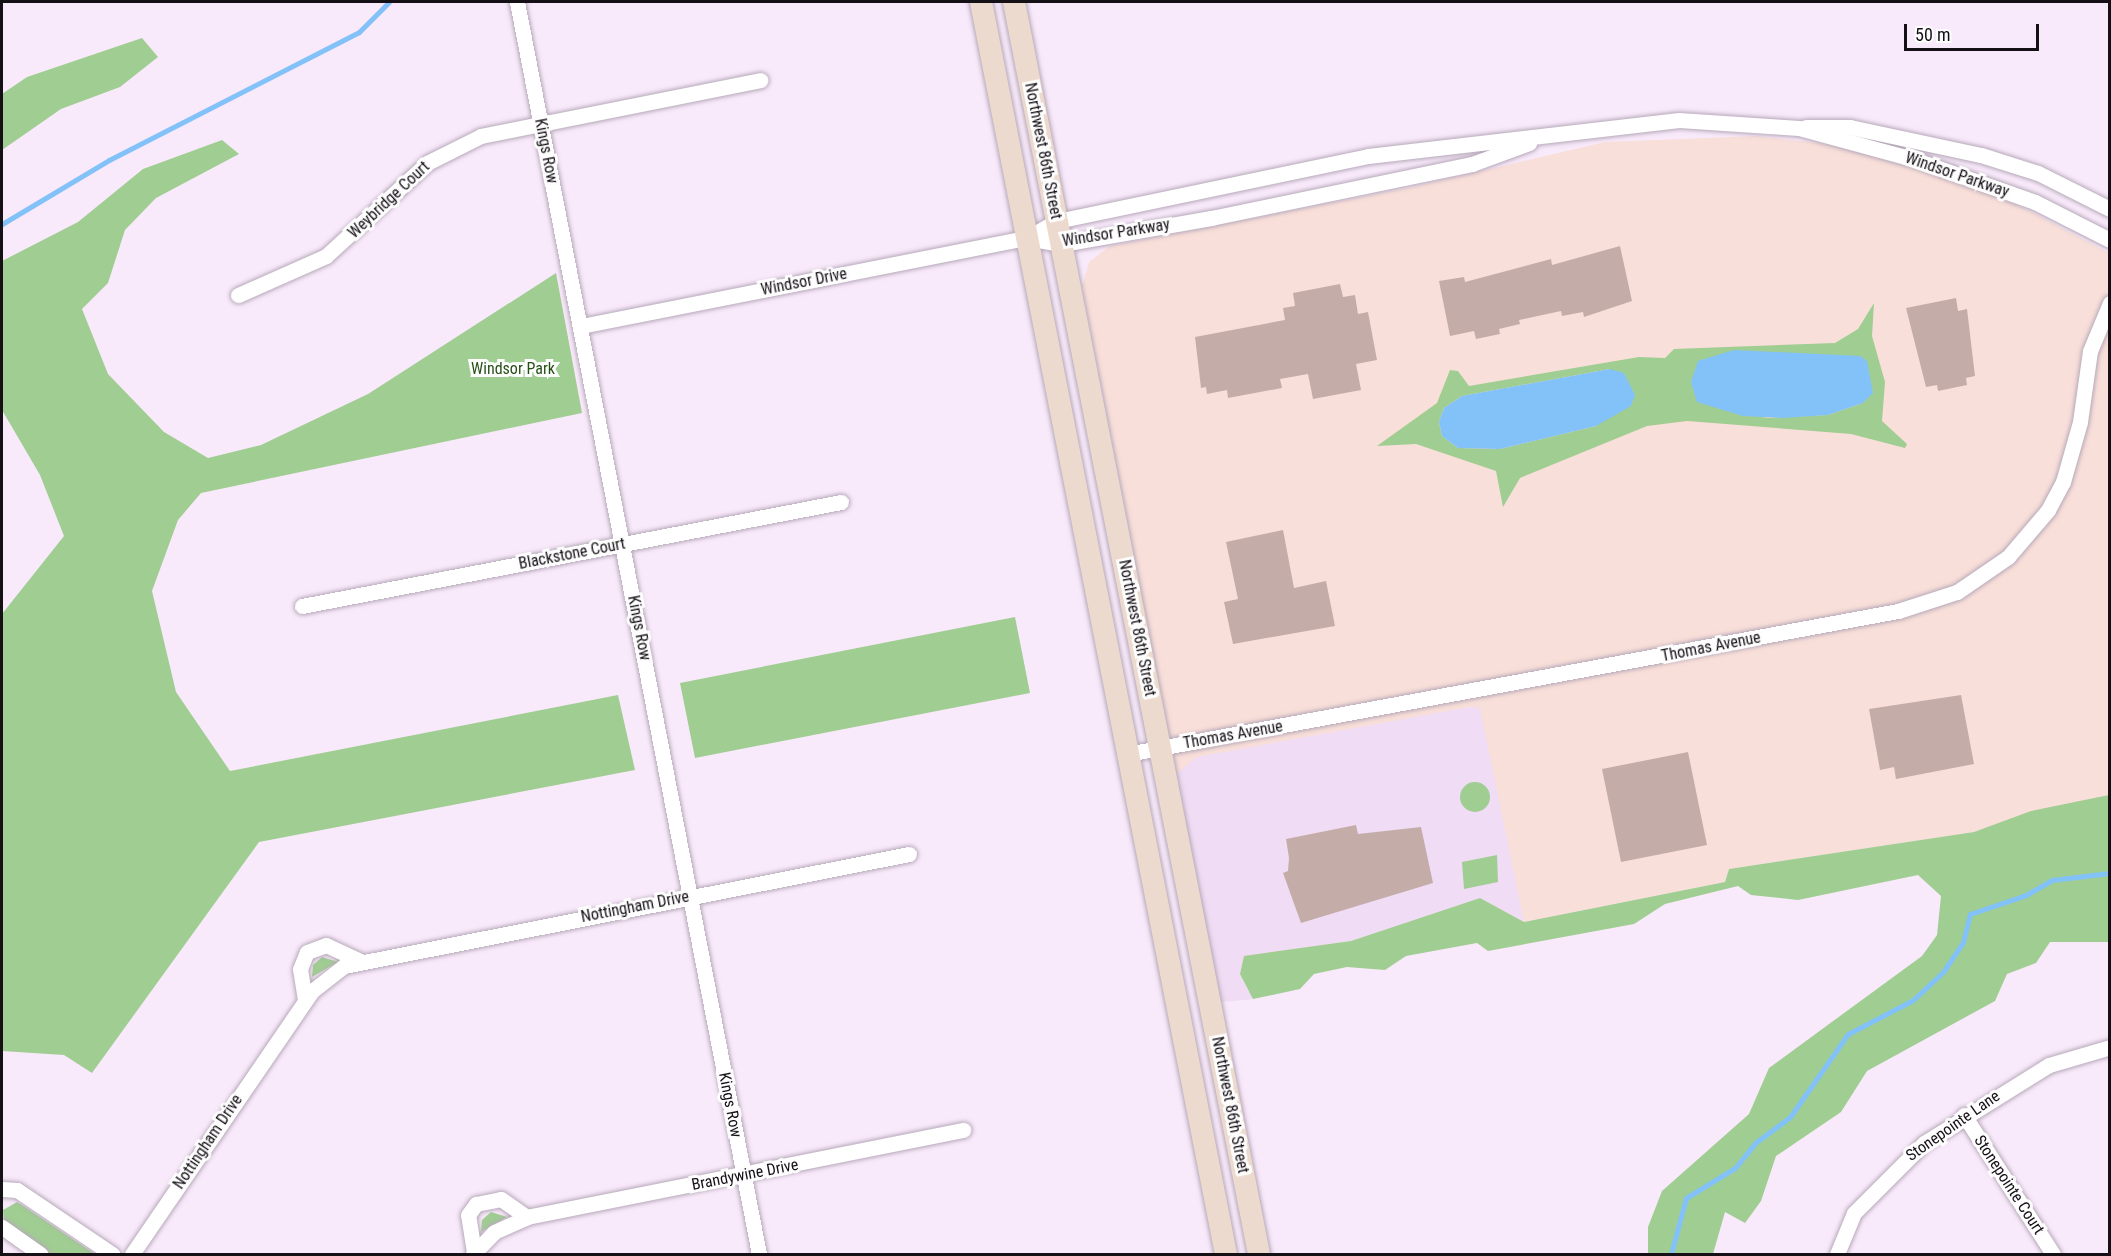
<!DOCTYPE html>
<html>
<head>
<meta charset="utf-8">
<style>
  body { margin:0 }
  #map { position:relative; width:2111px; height:1256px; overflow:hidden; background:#f9eafb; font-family:"Roboto Condensed",sans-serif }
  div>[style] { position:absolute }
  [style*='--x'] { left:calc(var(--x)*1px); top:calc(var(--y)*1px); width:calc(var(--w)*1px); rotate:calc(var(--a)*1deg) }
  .commercial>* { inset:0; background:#f9dfd9 }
  .built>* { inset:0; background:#f0dcf4 }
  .green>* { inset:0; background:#a0cd92 }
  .round { border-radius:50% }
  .water>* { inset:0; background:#83c1f9 }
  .stream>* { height:5px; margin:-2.5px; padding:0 2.5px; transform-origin:2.5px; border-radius:2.5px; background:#83c1f9 }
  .building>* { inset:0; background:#c4ada9 }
  .roads { filter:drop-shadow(0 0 2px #b6a9b9) drop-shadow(0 0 2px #b6a9b9) }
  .street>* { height:15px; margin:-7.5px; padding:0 7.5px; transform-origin:7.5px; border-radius:7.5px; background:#fff }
  .secondary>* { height:22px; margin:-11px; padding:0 11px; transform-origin:11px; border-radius:11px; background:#eddace }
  span { translate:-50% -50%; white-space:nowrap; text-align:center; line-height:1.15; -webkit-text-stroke:6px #fdfdfd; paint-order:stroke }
  .street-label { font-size:16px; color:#151016 }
  .park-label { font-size:16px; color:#274f18 }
  .frame { position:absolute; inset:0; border:3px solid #151016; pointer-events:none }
  .scale { position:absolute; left:1904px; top:24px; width:135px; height:27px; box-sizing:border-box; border:3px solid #151016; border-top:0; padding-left:8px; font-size:18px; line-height:21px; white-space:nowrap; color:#151016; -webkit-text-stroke:4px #fdfdfd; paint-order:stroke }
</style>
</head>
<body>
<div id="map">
  <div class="commercial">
    <i style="clip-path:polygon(1756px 136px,1826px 144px,1926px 167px,2001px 196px,2109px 253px,2109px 795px,1974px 832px,1729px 869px,1725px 882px,1524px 922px,1480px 898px,1240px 974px,1253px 999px,1221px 1002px,1082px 287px,1089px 262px,1110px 246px,1413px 187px,1605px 142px)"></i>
  </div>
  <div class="built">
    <i style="clip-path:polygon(1469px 707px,1480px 708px,1524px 922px,1480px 898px,1351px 941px,1244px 956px,1240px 974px,1253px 999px,1221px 1002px,1177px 776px,1180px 771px,1197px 757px)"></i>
  </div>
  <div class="green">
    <i style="clip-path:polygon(142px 38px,158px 57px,120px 87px,61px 109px,2px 150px,2px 94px,27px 77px)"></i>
    <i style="clip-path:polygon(222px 140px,239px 154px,156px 198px,125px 230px,108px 283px,82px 309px,108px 374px,164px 432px,208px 458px,261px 445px,368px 394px,556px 273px,582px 413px,201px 493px,178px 520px,152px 591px,176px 692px,230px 771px,618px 695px,635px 770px,259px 842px,92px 1073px,64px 1055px,2px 1051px,2px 614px,64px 536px,40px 475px,2px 410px,2px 261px,78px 222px,143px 169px)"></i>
    <i style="clip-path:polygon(evenodd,1874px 303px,1872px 336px,1885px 382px,1882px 421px,1907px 444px,1905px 448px,1851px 434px,1687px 421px,1647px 426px,1520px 478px,1503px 507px,1496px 471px,1416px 444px,1377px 446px,1437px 403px,1450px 370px,1458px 371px,1469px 386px,1639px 357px,1665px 358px,1674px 349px,1835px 343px,1858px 329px,1874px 303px,1610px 369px,1596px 426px,1500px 449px,1458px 448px,1442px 436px,1439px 422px,1444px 408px,1462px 396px,1610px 369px,1874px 303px,1863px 403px,1828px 415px,1761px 418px,1863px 403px)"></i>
    <i style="clip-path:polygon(1015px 617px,1030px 693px,695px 758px,680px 683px)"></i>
    <i class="round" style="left:1460px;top:782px;width:30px;height:30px"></i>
    <i style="clip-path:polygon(2109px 795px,2109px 942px,2050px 942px,2036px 963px,2007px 974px,1995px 1001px,1867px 1071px,1841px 1112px,1776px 1156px,1761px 1201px,1745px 1223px,1725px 1212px,1713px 1254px,1648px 1254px,1648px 1227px,1662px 1191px,1749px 1114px,1769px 1068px,1922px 956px,1937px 935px,1941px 896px,1918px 875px,1798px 900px,1751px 895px,1738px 886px,1665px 904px,1634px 924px,1488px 951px,1477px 943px,1406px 956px,1385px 970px,1347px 967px,1314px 974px,1300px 989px,1253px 999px,1240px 974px,1244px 956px,1351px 941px,1480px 898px,1524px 922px,1725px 882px,1729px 869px,1974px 832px,2031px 811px)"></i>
    <i style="clip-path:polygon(1497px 855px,1498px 882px,1464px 889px,1462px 862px)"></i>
    <i style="clip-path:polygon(322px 957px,338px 962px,312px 977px,313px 965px)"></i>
    <i style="clip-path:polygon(17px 1202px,22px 1205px,95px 1254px,51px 1254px,4px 1222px,3px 1210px)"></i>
    <i style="clip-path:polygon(491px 1212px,507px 1217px,481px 1232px,482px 1220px)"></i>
  </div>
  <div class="water">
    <i style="clip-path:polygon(1734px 350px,1860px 356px,1867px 361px,1873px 393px,1863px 403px,1828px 415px,1783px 418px,1743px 416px,1697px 402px,1691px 382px,1698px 361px)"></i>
    <i style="clip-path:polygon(1610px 369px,1624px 373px,1635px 395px,1631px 406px,1596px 426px,1500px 449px,1458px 448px,1442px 436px,1439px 422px,1444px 408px,1462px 396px)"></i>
  </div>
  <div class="stream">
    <i style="--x:2;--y:224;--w:125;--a:-30.9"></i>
    <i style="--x:109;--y:160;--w:281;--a:-27.1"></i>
    <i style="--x:359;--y:32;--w:42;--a:-45"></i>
    <i style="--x:1671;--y:1254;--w:58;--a:-75"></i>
    <i style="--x:1686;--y:1198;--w:57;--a:-31.5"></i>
    <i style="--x:1735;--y:1168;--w:32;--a:-51"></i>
    <i style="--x:1755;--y:1143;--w:44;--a:-36.6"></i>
    <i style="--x:1790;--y:1117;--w:101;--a:-55.1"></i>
    <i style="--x:1848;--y:1034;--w:73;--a:-27.6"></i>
    <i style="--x:1913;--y:1000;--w:41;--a:-43"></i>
    <i style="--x:1943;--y:972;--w:36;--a:-56"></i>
    <i style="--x:1963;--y:942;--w:29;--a:-76"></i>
    <i style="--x:1970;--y:914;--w:59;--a:-18.7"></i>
    <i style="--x:2026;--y:895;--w:30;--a:-30"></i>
    <i style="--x:2052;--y:880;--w:58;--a:-6.9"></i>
  </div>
  <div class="building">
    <i style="clip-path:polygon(1620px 246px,1632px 301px,1584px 317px,1583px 312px,1562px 316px,1561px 311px,1519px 320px,1520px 324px,1499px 329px,1500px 334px,1476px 339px,1474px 331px,1450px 336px,1439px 281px,1464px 277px,1465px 282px,1551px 259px,1552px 265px)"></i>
    <i style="clip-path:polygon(1340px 284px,1343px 297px,1355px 295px,1358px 314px,1368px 312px,1377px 360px,1356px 364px,1361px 390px,1313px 399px,1308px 374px,1280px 379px,1282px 388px,1228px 398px,1227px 390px,1207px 394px,1206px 387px,1201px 388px,1195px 337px,1285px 320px,1283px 308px,1295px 306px,1293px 293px)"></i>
    <i style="clip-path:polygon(1956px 298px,1958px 311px,1967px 309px,1975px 376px,1966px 378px,1967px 385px,1938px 391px,1937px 385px,1926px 387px,1906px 308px)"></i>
    <i style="clip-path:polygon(1283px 530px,1294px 588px,1326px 581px,1335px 626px,1233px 644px,1224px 602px,1238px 599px,1226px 542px)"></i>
    <i style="clip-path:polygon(1961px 695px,1974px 764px,1896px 779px,1894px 767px,1880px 770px,1869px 709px)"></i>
    <i style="clip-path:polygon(1688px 752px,1707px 845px,1621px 862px,1602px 769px)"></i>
    <i style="clip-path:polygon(1356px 825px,1358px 834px,1421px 827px,1433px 883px,1301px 923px,1283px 873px,1288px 871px,1289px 858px,1286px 839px)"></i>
  </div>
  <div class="roads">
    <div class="street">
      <i style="--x:517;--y:2;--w:1275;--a:79.06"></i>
      <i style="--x:1806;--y:127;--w:44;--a:0"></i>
      <i style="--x:1850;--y:127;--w:134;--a:12.1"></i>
      <i style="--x:1981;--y:155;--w:60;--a:17.5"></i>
      <i style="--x:2038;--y:173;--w:80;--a:26.6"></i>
      <i style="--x:1027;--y:238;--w:34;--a:-30"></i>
      <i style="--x:1057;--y:221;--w:318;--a:-11.8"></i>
      <i style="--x:1368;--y:156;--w:313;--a:-6.6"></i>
      <i style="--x:1679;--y:120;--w:120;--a:3.8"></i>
      <i style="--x:1799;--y:128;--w:118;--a:15.2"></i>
      <i style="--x:1913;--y:159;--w:129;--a:19.4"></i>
      <i style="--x:2035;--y:202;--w:84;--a:26.9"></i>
      <i style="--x:238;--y:295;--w:96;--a:-23.9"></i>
      <i style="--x:326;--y:256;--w:137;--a:-42.6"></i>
      <i style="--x:427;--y:163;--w:60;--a:-26.6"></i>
      <i style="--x:481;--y:136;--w:285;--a:-11.3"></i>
      <i style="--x:581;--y:326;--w:455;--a:-11.2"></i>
      <i style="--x:1027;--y:238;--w:36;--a:10"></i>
      <i style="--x:1062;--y:244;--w:151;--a:-9.9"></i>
      <i style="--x:1211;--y:218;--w:267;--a:-11.7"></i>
      <i style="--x:1472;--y:164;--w:61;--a:-20.2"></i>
      <i style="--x:302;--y:606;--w:549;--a:-10.92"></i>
      <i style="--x:1127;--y:754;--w:784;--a:-10.51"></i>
      <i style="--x:1898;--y:611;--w:62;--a:-17.9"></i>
      <i style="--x:1957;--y:592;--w:62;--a:-34.5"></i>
      <i style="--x:2008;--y:557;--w:62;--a:-49.6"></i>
      <i style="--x:2048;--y:510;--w:32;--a:-62"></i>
      <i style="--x:2063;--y:482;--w:62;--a:-74.2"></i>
      <i style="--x:2080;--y:422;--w:72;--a:-82"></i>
      <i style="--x:2090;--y:351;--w:52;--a:-67.4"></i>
      <i style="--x:305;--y:1000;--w:31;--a:-99"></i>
      <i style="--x:300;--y:969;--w:18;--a:-68"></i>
      <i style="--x:307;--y:952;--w:20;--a:-20"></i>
      <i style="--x:326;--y:945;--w:38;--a:25"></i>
      <i style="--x:1964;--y:1115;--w:165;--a:57.4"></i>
      <i style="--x:2;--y:1189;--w:15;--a:4"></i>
      <i style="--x:17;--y:1190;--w:115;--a:34"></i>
      <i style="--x:2;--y:1227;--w:47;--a:35.4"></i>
      <i style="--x:474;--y:1252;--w:37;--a:-99"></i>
      <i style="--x:468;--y:1215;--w:14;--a:-54"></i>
      <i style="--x:476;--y:1204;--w:25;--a:-11"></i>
      <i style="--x:501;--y:1199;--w:32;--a:35"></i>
      <i style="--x:132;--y:1254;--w:319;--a:-55.6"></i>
      <i style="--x:312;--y:991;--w:41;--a:-38"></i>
      <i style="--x:344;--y:966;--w:576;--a:-11.21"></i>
      <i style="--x:473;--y:1254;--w:30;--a:-46"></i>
      <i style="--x:494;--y:1232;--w:36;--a:-24"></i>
      <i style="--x:527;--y:1217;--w:445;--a:-11.3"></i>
      <i style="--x:1837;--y:1254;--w:44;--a:-67.5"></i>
      <i style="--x:1854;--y:1213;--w:99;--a:-45"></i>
      <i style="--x:1924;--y:1143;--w:147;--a:-32"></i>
      <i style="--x:2049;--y:1065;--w:64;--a:-16.4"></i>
    </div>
    <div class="secondary">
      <i style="--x:981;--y:2;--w:1276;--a:78.93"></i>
      <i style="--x:1014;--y:2;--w:1276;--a:78.93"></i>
    </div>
  </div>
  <div class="street-label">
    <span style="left:546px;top:151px;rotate:79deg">Kings Row</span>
    <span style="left:1043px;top:151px;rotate:79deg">Northwest 86th Street</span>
    <span style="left:1957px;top:175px;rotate:19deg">Windsor Parkway</span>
    <span style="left:389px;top:200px;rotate:-43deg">Weybridge Court</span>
    <span style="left:1116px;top:233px;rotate:-9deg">Windsor Parkway</span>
    <span style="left:804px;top:282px;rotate:-11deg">Windsor Drive</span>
    <span style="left:572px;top:554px;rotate:-11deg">Blackstone Court</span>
    <span style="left:639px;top:628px;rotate:79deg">Kings Row</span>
    <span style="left:1137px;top:628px;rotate:79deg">Northwest 86th Street</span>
    <span style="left:1711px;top:647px;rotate:-11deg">Thomas Avenue</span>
    <span style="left:1233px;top:735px;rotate:-10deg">Thomas Avenue</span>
    <span style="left:635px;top:907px;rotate:-11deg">Nottingham Drive</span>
    <span style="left:730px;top:1105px;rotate:79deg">Kings Row</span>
    <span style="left:1230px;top:1105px;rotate:79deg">Northwest 86th Street</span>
    <span style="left:1953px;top:1126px;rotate:-35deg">Stonepointe Lane</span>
    <span style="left:208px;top:1142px;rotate:-56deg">Nottingham Drive</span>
    <span style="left:745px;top:1175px;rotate:-11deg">Brandywine Drive</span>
    <span style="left:2009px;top:1185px;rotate:57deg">Stonepointe Court</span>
  </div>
  <div class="park-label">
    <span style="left:513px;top:369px">Windsor Park</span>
  </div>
  <div class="frame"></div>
  <div class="scale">50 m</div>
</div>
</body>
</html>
